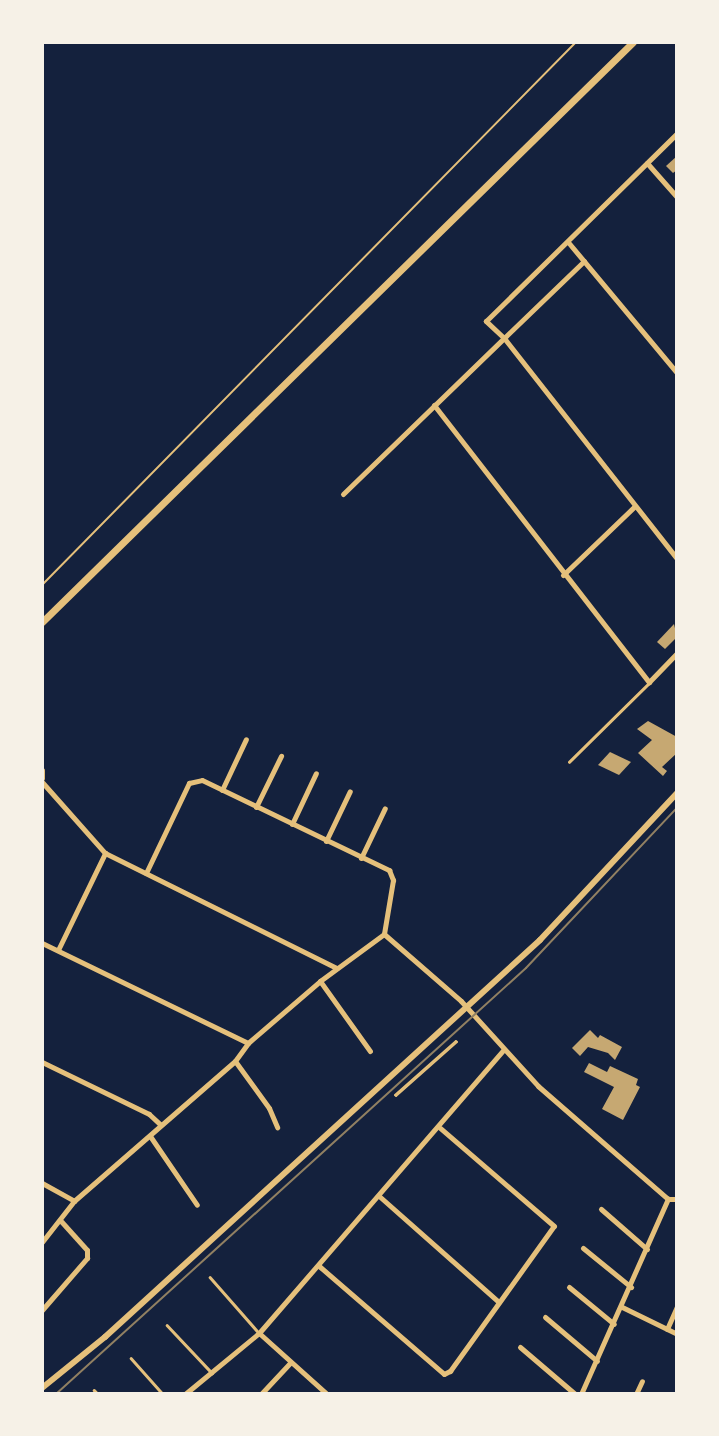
<!DOCTYPE html>
<html>
<head>
<meta charset="utf-8">
<style>
  body { margin:0 }
  #map { position:relative; width:719px; height:1436px; overflow:hidden; background:#14213d; font-family:"PT Sans Narrow",sans-serif }
  div>[style] { position:absolute }
  [style*='--x'] { left:calc(var(--x)*1px); top:calc(var(--y)*1px); width:calc(var(--w)*1px); rotate:calc(var(--a)*1deg) }
  .building>* { inset:0; background:#c6a872 }
  .path>* { height:2px; margin:-1px; padding:0 1px; transform-origin:1px; border-radius:1px; background:#e5c07b }
  .service>* { height:2.5px; margin:-1.25px; padding:0 1.25px; transform-origin:1.25px; border-radius:1.25px; background:#e5c07b }
  .minor>* { height:5px; margin:-2.5px; padding:0 2.5px; transform-origin:2.5px; border-radius:2.5px; background:#e5c07b }
  .tertiary>* { height:6px; margin:-3px; padding:0 3px; transform-origin:3px; border-radius:3px; background:#e5c07b }
  .secondary>* { height:7px; margin:-3.5px; padding:0 3.5px; transform-origin:3.5px; border-radius:3.5px; background:#e5c07b }
  .tram>* { height:2px; margin:-1px; padding:0 1px; transform-origin:1px; border-radius:1px; background:#918062 }
  span { translate:-50% -50%; white-space:nowrap; text-align:center; line-height:1.15; -webkit-text-stroke:7px #f6f1e7; paint-order:stroke }
  .frame { position:absolute; inset:0; border:44px solid #f6f1e7; pointer-events:none }
</style>
</head>
<body>
<div id="map">
  <div class="building">
    <i style="clip-path:polygon(677px 156px,677px 170px,673px 173px,666px 166px)"></i>
    <i style="clip-path:polygon(674px 624px,677px 637px,665px 649px,657px 642px)"></i>
    <i style="clip-path:polygon(648px 721px,677px 737px,677px 753px,662px 767px,667px 771px,663px 776px,638px 753px,652px 740px,637px 729px)"></i>
    <i style="clip-path:polygon(610px 752px,631px 762px,619px 775px,598px 765px)"></i>
    <i style="clip-path:polygon(590px 1030px,598px 1038px,600px 1035px,622px 1047px,615px 1060px,608px 1053px,588px 1047px,580px 1056px,572px 1048px)"></i>
    <i style="clip-path:polygon(589px 1063px,607px 1072px,610px 1066px,638px 1079px,636px 1085px,640px 1087px,623px 1120px,602px 1109px,614px 1087px,584px 1072px)"></i>
  </div>
  <div class="path">
    <i style="--x:42;--y:585;--w:762;--a:-45.48"></i>
    <i style="--x:456;--y:1041;--w:1;--a:45"></i>
    <i style="--x:457;--y:1042;--w:81;--a:138.5"></i>
    <i style="--x:396;--y:1096;--w:1;--a:-135"></i>
    <i style="--x:395;--y:1095;--w:81;--a:-41.5"></i>
  </div>
  <div class="service">
    <i style="--x:569;--y:762;--w:112;--a:-44.6"></i>
    <i style="--x:210;--y:1277;--w:74;--a:48.8"></i>
    <i style="--x:167;--y:1325;--w:66;--a:46.8"></i>
    <i style="--x:131;--y:1358;--w:48;--a:48.4"></i>
    <i style="--x:94;--y:1390;--w:6;--a:45"></i>
  </div>
  <div class="minor">
    <i style="--x:647;--y:163;--w:45;--a:48.6"></i>
    <i style="--x:568;--y:242;--w:170;--a:50.2"></i>
    <i style="--x:584;--y:261;--w:111;--a:136.1"></i>
    <i style="--x:504;--y:338;--w:281;--a:51.9"></i>
    <i style="--x:434;--y:405;--w:351;--a:52.2"></i>
    <i style="--x:649;--y:682;--w:40;--a:-46"></i>
    <i style="--x:343;--y:494;--w:224;--a:-44.1"></i>
    <i style="--x:504;--y:338;--w:25;--a:-137"></i>
    <i style="--x:486;--y:321;--w:268;--a:-44.5"></i>
    <i style="--x:563;--y:575;--w:98;--a:-43.8"></i>
    <i style="--x:42;--y:770;--w:8;--a:90"></i>
    <i style="--x:42;--y:782;--w:95;--a:48.4"></i>
    <i style="--x:222;--y:790;--w:56;--a:-64.8"></i>
    <i style="--x:256;--y:807;--w:57;--a:-63.9"></i>
    <i style="--x:292;--y:824;--w:56;--a:-64.8"></i>
    <i style="--x:326;--y:841;--w:55;--a:-64.4"></i>
    <i style="--x:361;--y:858;--w:55;--a:-64.4"></i>
    <i style="--x:146;--y:873;--w:100;--a:-64.5"></i>
    <i style="--x:189;--y:783;--w:13;--a:-13"></i>
    <i style="--x:202;--y:780;--w:208;--a:25.7"></i>
    <i style="--x:389;--y:870;--w:11;--a:68"></i>
    <i style="--x:393;--y:880;--w:55;--a:99.5"></i>
    <i style="--x:384;--y:934;--w:102;--a:41"></i>
    <i style="--x:461;--y:1001;--w:115;--a:47.8"></i>
    <i style="--x:538;--y:1086;--w:172;--a:41"></i>
    <i style="--x:668;--y:1199;--w:9;--a:0"></i>
    <i style="--x:42;--y:943;--w:229;--a:25.9"></i>
    <i style="--x:58;--y:950;--w:108;--a:-64.1"></i>
    <i style="--x:105;--y:853;--w:259;--a:26.4"></i>
    <i style="--x:320;--y:981;--w:86;--a:54.5"></i>
    <i style="--x:235;--y:1061;--w:58;--a:54.1"></i>
    <i style="--x:269;--y:1108;--w:21;--a:67"></i>
    <i style="--x:42;--y:1062;--w:119;--a:25.9"></i>
    <i style="--x:149;--y:1114;--w:16;--a:43"></i>
    <i style="--x:150;--y:1136;--w:83;--a:55.7"></i>
    <i style="--x:42;--y:1183;--w:37;--a:29"></i>
    <i style="--x:379;--y:1196;--w:160;--a:41.5"></i>
    <i style="--x:601;--y:1209;--w:61;--a:41"></i>
    <i style="--x:42;--y:1242;--w:52;--a:-52"></i>
    <i style="--x:74;--y:1201;--w:213;--a:-41"></i>
    <i style="--x:235;--y:1061;--w:22;--a:-54"></i>
    <i style="--x:248;--y:1043;--w:95;--a:-40.7"></i>
    <i style="--x:320;--y:981;--w:79;--a:-36.3"></i>
    <i style="--x:583;--y:1248;--w:62;--a:39.1"></i>
    <i style="--x:319;--y:1266;--w:165;--a:40.8"></i>
    <i style="--x:444;--y:1374;--w:7;--a:-27"></i>
    <i style="--x:450;--y:1371;--w:178;--a:-54.4"></i>
    <i style="--x:554;--y:1226;--w:150;--a:-139.3"></i>
    <i style="--x:569;--y:1287;--w:58;--a:39.4"></i>
    <i style="--x:622;--y:1307;--w:61;--a:26.1"></i>
    <i style="--x:42;--y:1310;--w:69;--a:-49.1"></i>
    <i style="--x:87;--y:1258;--w:8;--a:-90"></i>
    <i style="--x:87;--y:1250;--w:38;--a:-132"></i>
    <i style="--x:545;--y:1317;--w:68;--a:40.2"></i>
    <i style="--x:667;--y:1329;--w:24;--a:-66"></i>
    <i style="--x:259;--y:1333;--w:91;--a:41.9"></i>
    <i style="--x:520;--y:1347;--w:72;--a:40.5"></i>
    <i style="--x:185;--y:1394;--w:96;--a:-39.5"></i>
    <i style="--x:259;--y:1333;--w:374;--a:-49.2"></i>
    <i style="--x:261;--y:1394;--w:42;--a:-46.9"></i>
    <i style="--x:581;--y:1394;--w:214;--a:-66"></i>
    <i style="--x:636;--y:1394;--w:14;--a:-65"></i>
  </div>
  <div class="tertiary">
    <i style="--x:42;--y:1388;--w:81;--a:-39"></i>
    <i style="--x:105;--y:1337;--w:589;--a:-42.38"></i>
    <i style="--x:540;--y:940;--w:201;--a:-47"></i>
  </div>
  <div class="secondary">
    <i style="--x:42;--y:622;--w:828;--a:-44.46"></i>
  </div>
  <div class="tram">
    <i style="--x:56;--y:1394;--w:634;--a:-42.19"></i>
    <i style="--x:526;--y:968;--w:220;--a:-46.7"></i>
  </div>
  <div class="frame"></div>
</div>
</body>
</html>
